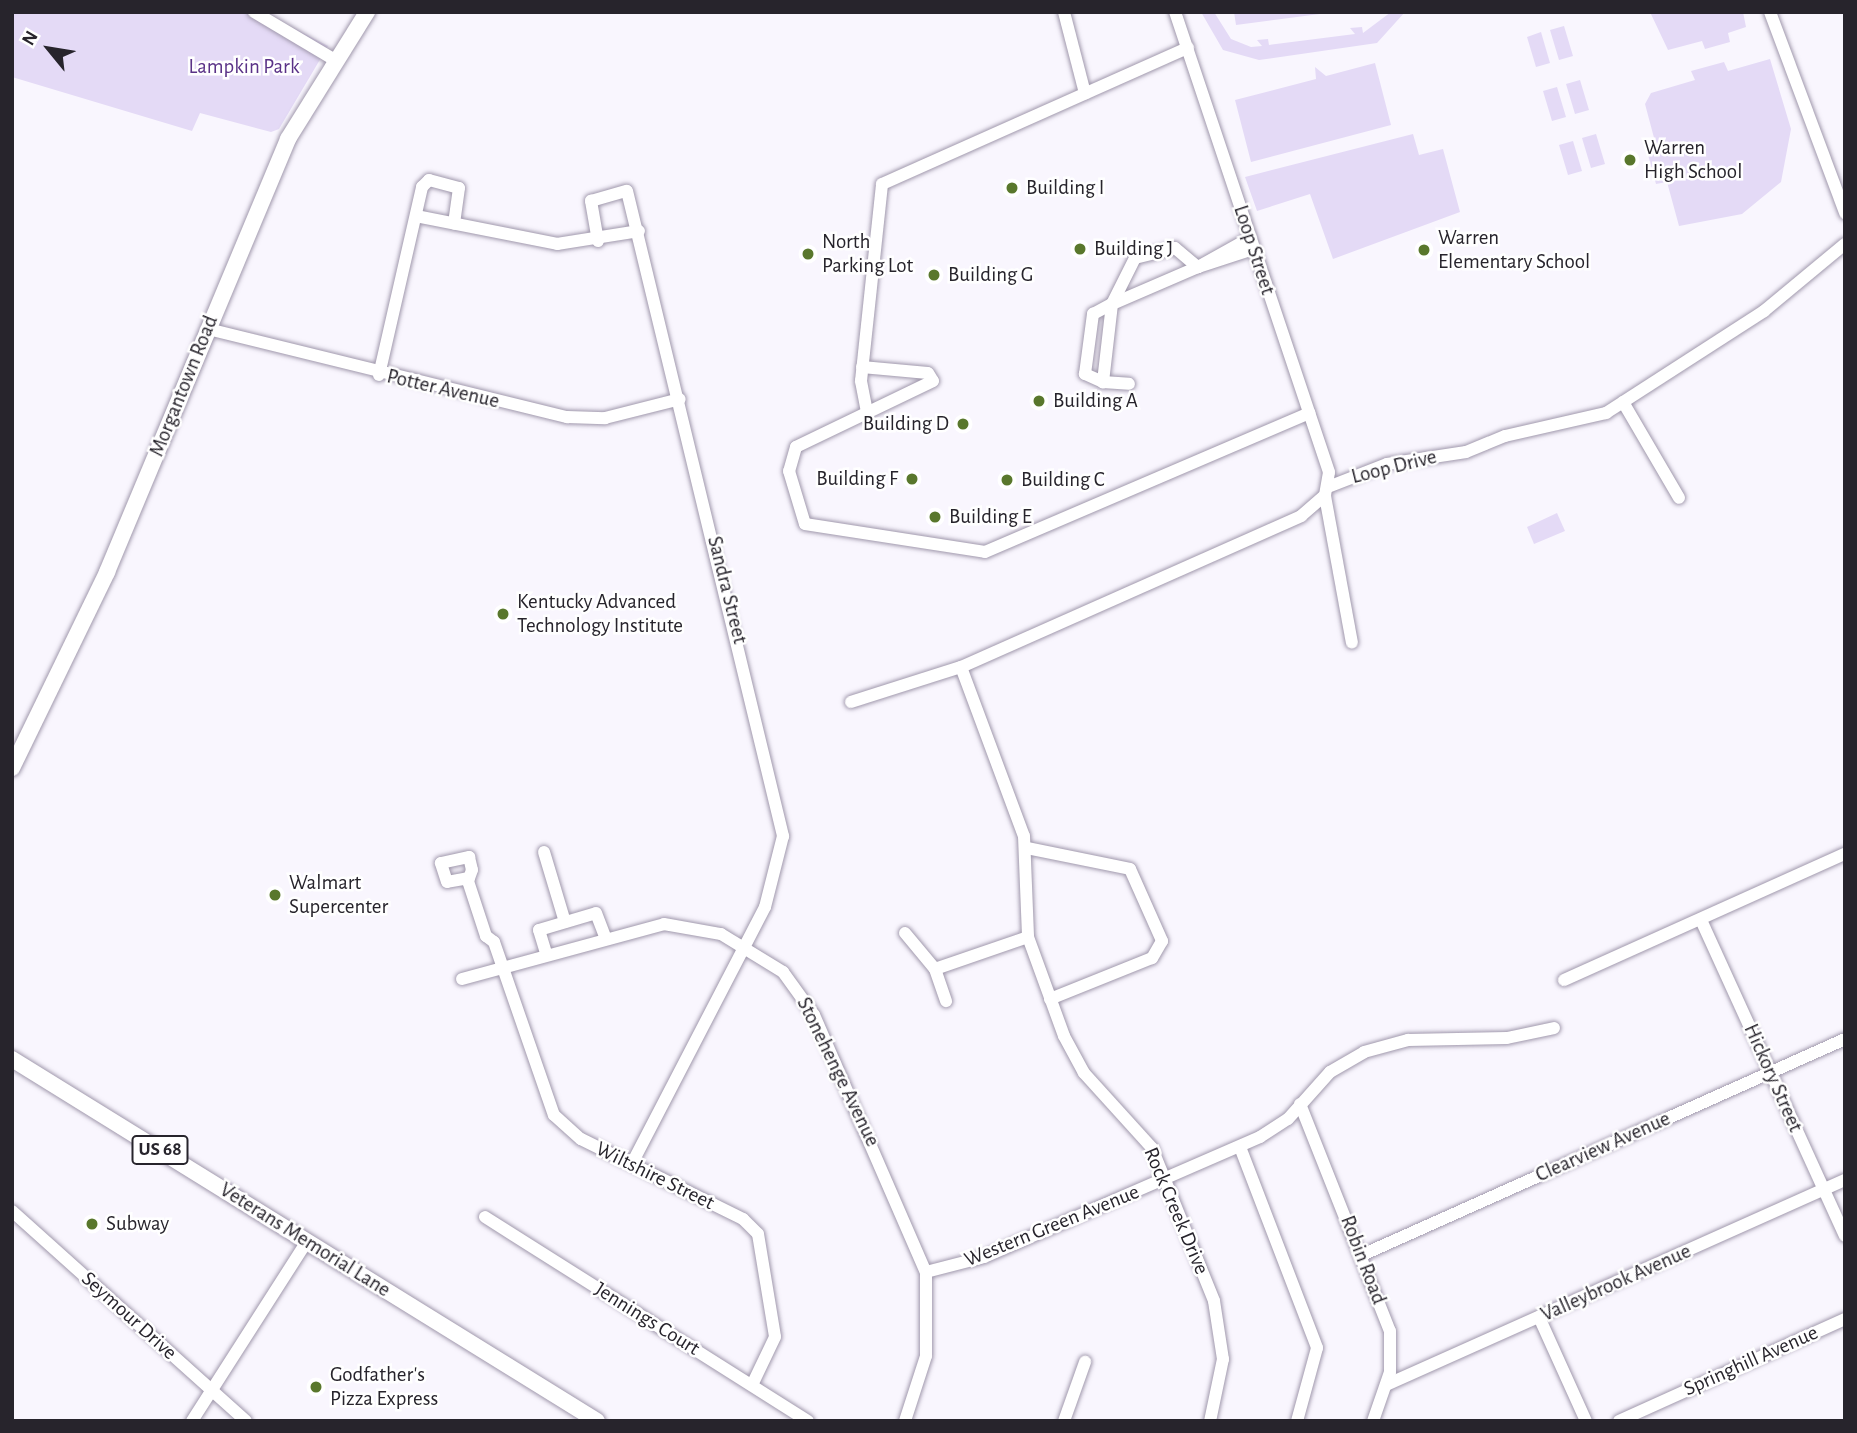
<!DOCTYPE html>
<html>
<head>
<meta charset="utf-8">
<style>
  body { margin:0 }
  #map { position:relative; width:1857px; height:1433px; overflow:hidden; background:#f9f6fe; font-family:"Alegreya Sans",sans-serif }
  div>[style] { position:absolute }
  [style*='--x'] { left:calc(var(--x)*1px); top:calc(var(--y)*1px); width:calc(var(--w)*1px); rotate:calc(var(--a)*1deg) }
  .green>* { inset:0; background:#e4daf6 }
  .roads { filter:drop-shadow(0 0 2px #a098ac) drop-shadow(0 0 2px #a098ac) }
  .minor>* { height:12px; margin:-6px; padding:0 6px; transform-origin:6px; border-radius:6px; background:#fff }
  .major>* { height:16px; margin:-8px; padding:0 8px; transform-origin:8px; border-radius:8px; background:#fff }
  .dots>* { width:19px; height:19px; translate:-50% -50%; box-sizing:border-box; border:4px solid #fff; border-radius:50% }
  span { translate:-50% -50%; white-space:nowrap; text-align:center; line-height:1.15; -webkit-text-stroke:5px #fff; paint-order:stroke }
  .shield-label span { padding:2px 5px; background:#fff; border:2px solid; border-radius:5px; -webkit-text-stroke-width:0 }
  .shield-label { font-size:19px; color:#27242c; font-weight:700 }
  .park-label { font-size:21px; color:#5a3287 }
  .poi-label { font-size:21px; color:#27242c }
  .left { translate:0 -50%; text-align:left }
  .right { translate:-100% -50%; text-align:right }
  .street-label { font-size:21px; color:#27242c }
  .frame { position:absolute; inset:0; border:14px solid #27242c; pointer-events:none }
  .north { position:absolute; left:14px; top:14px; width:70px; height:70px; -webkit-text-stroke:5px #fff; paint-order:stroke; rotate:300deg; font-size:19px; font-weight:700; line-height:28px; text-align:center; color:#27242c }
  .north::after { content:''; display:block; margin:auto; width:24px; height:32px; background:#27242c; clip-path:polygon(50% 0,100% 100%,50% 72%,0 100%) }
</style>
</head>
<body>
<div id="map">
  <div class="green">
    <i style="clip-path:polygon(12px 12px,263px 12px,328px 46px,279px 129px,271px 132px,200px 113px,192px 131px,12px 77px)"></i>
    <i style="clip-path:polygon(1201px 12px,1214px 12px,1231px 39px,1251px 47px,1262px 46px,1257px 40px,1268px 39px,1269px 45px,1355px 34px,1350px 28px,1362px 27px,1363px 33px,1391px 12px,1405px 12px,1377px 43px,1259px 60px,1223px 50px)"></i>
    <i style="clip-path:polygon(1234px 12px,1335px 12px,1236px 25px)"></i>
    <i style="clip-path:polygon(1650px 12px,1743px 12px,1746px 27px,1728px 33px,1730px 42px,1705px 49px,1702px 41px,1668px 50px)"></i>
    <i style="clip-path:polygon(1564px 26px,1573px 56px,1559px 60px,1550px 30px)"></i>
    <i style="clip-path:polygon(1541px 32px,1550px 63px,1536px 67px,1527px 37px)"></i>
    <i style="clip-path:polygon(1770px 59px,1791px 129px,1781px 182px,1742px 214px,1679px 226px,1667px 182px,1656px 184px,1647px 151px,1657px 149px,1645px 104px,1651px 93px,1695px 80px,1691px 71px,1724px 62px,1728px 71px)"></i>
    <i style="clip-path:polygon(1375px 63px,1391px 125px,1251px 162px,1235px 100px,1316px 79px,1315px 67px,1326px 76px)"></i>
    <i style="clip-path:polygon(1580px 80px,1589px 110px,1575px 114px,1566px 84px)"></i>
    <i style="clip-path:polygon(1557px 87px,1566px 117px,1552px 121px,1543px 91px)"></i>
    <i style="clip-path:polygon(1413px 134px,1419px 155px,1443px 149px,1460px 212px,1333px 259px,1310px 194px,1257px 211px,1245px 177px)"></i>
    <i style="clip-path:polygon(1596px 134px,1605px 164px,1591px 168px,1582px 138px)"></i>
    <i style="clip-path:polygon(1573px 141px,1582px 171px,1568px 175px,1559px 145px)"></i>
    <i style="clip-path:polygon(1557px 513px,1565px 531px,1534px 544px,1527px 527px)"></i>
  </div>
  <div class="roads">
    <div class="minor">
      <i style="--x:254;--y:12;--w:92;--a:30.7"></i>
      <i style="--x:1064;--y:12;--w:84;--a:75.5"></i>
      <i style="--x:1770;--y:12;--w:215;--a:69.5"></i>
      <i style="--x:416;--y:216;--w:144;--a:11.2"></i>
      <i style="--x:557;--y:244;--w:83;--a:-9"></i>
      <i style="--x:1250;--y:238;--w:60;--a:150.9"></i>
      <i style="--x:1198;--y:267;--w:58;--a:-18.1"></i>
      <i style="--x:598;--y:241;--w:41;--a:-99.9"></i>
      <i style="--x:591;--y:201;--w:37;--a:-16"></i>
      <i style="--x:627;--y:191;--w:664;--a:76.4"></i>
      <i style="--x:783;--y:836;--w:73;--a:104.2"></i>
      <i style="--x:765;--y:907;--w:289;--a:117.4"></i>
      <i style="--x:208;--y:329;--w:370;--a:13.8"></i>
      <i style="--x:567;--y:417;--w:38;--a:2"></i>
      <i style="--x:605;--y:418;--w:77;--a:-14.2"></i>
      <i style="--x:862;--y:367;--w:66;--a:5.2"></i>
      <i style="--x:928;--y:373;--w:9;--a:58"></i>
      <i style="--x:933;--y:381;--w:152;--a:154.3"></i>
      <i style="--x:796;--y:447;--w:25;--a:106"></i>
      <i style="--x:789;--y:471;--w:55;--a:73.2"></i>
      <i style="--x:805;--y:524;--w:182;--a:8.8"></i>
      <i style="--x:985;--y:552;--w:353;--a:-23.2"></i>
      <i style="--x:379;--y:375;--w:193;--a:-77.1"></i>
      <i style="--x:422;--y:187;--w:10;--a:-45"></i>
      <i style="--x:429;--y:180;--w:31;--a:15"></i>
      <i style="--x:459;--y:188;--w:36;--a:98"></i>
      <i style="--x:1103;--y:382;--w:20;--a:-156"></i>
      <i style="--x:1085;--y:374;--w:61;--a:-82.4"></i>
      <i style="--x:1093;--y:314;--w:21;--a:-28"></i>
      <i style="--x:1112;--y:304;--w:51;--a:-63.4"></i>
      <i style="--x:1135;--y:258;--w:41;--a:-14"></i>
      <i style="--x:1175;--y:248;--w:30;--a:40"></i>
      <i style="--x:1198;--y:267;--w:94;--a:156.7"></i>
      <i style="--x:1112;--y:304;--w:79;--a:96.6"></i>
      <i style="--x:1103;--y:382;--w:26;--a:4"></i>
      <i style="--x:1623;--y:402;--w:111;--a:59.7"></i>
      <i style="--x:867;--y:412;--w:32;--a:-101"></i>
      <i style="--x:861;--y:381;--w:198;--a:-83.9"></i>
      <i style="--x:882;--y:184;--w:335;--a:-24"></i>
      <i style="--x:1328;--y:487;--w:63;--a:-21.3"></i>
      <i style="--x:1387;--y:464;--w:80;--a:-8.6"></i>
      <i style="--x:1466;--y:452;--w:42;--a:-22.3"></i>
      <i style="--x:1505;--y:436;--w:104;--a:-12.8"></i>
      <i style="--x:1606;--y:413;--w:188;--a:-32.8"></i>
      <i style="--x:1764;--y:311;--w:105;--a:-39.6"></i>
      <i style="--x:1325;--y:496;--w:149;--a:79.6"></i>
      <i style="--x:961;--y:667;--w:180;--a:69.6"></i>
      <i style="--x:1024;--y:836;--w:101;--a:87.7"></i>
      <i style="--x:1028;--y:937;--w:105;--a:70"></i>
      <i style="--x:1064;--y:1036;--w:42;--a:61.6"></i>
      <i style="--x:1084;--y:1073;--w:101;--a:47.8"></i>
      <i style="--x:1152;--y:1148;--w:165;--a:67.9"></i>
      <i style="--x:1214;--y:1301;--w:59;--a:81.2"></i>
      <i style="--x:1223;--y:1359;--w:63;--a:101.8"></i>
      <i style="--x:851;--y:702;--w:115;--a:-17.7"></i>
      <i style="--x:961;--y:667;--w:372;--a:-23.9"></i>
      <i style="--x:1301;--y:516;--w:32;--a:-41"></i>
      <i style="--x:1325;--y:495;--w:23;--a:-80"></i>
      <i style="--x:1329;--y:472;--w:485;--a:-108.5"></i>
      <i style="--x:1027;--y:848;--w:105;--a:11.5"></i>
      <i style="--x:1130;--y:869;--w:79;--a:66"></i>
      <i style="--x:1162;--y:941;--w:20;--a:120"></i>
      <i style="--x:1152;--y:958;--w:110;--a:158.1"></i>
      <i style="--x:544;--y:852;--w:73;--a:73.3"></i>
      <i style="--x:469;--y:878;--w:22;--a:170"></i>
      <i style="--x:447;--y:882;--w:20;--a:-108"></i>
      <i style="--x:441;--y:863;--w:29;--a:-12"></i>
      <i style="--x:469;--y:857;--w:13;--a:77"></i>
      <i style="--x:472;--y:870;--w:12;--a:110"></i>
      <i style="--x:468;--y:881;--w:58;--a:71.9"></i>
      <i style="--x:486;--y:936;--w:10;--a:37"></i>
      <i style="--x:494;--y:942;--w:183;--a:70.9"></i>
      <i style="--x:554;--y:1115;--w:36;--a:42"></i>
      <i style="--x:581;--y:1139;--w:181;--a:26.3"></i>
      <i style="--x:743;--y:1219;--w:21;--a:45"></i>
      <i style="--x:758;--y:1234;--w:104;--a:80.6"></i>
      <i style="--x:775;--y:1337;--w:53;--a:115.6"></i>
      <i style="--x:1701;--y:920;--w:347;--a:65.5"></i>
      <i style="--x:905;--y:933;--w:47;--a:50.2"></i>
      <i style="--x:935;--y:969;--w:98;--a:-19"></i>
      <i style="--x:546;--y:953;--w:24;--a:-107"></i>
      <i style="--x:539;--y:930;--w:59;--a:-16.6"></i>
      <i style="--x:596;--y:913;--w:25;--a:69"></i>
      <i style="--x:935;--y:969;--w:34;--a:71"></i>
      <i style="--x:462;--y:979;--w:209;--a:-15.2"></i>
      <i style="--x:664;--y:924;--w:58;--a:10"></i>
      <i style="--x:721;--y:934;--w:73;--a:31.5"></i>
      <i style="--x:783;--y:972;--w:53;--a:54.2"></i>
      <i style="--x:814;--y:1015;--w:280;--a:66.5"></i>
      <i style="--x:926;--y:1272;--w:84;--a:90"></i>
      <i style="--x:926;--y:1356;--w:68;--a:107.9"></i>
      <i style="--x:1564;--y:980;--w:308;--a:-24.2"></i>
      <i style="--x:1300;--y:1104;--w:244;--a:68.4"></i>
      <i style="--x:1390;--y:1331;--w:41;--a:90"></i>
      <i style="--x:1390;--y:1372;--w:52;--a:109.1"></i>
      <i style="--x:1240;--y:1147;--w:215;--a:69"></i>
      <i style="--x:1317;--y:1348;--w:76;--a:105.3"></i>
      <i style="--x:12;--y:1211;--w:314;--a:41.9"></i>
      <i style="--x:485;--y:1217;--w:382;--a:32.3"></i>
      <i style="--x:1362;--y:1255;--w:529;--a:-24.09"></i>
      <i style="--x:926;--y:1272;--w:60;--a:-14.5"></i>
      <i style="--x:984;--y:1257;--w:301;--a:-23.5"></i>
      <i style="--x:1260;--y:1137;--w:33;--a:-33"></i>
      <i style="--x:1288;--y:1119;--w:63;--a:-48.2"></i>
      <i style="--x:1330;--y:1072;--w:39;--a:-30"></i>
      <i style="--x:1364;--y:1052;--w:46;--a:-15.3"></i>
      <i style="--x:1408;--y:1040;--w:99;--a:-1.2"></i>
      <i style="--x:1507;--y:1038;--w:48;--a:-12"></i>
      <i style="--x:1539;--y:1317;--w:114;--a:65.7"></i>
      <i style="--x:1386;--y:1385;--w:503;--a:-24.07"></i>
      <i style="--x:192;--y:1421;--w:214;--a:-57.4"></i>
      <i style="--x:1064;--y:1421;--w:63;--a:-70.4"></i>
      <i style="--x:1619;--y:1421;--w:248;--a:-24.3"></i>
    </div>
    <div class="major">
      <i style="--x:12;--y:768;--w:218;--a:-64.1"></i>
      <i style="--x:107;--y:572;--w:469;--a:-67.3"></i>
      <i style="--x:288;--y:139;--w:150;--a:-58.1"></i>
      <i style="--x:12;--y:1059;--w:688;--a:31.75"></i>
    </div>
  </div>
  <div class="dots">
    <i style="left:1630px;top:160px;background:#59772c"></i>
    <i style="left:1012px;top:188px;background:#59772c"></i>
    <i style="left:1080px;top:249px;background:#59772c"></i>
    <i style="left:1424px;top:250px;background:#59772c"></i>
    <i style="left:808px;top:254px;background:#59772c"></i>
    <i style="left:934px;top:275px;background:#59772c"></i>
    <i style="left:1039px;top:401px;background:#59772c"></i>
    <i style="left:963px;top:424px;background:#59772c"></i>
    <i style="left:912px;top:479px;background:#59772c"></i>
    <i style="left:1007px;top:480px;background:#59772c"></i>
    <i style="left:935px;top:517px;background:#59772c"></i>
    <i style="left:503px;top:614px;background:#59772c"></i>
    <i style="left:275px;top:895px;background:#59772c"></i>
    <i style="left:92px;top:1224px;background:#59772c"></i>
    <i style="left:316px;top:1387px;background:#59772c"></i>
  </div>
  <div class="shield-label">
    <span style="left:160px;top:1150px">US 68</span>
  </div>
  <div class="park-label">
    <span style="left:244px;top:67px">Lampkin Park</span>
  </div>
  <div class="poi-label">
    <span class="left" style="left:1644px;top:160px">Warren<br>High School</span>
    <span class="left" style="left:1026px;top:188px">Building I</span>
    <span class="left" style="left:1438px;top:250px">Warren<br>Elementary School</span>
    <span class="left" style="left:822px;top:254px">North<br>Parking Lot</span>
    <span class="left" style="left:1094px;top:249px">Building J</span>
    <span class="left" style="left:948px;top:275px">Building G</span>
    <span class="left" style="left:1053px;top:401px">Building A</span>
    <span class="right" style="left:949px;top:424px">Building D</span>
    <span class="right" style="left:898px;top:479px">Building F</span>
    <span class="left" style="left:1021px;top:480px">Building C</span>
    <span class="left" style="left:949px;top:517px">Building E</span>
    <span class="left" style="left:517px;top:614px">Kentucky Advanced<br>Technology Institute</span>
    <span class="left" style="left:289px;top:895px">Walmart<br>Supercenter</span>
    <span class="left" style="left:106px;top:1224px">Subway</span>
    <span class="left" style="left:330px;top:1387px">Godfather's<br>Pizza Express</span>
  </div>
  <div class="street-label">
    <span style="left:1254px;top:250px;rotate:72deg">Loop Street</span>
    <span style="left:184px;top:386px;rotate:-68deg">Morgantown Road</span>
    <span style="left:443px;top:389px;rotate:13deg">Potter Avenue</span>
    <span style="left:1394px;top:467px;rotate:-14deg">Loop Drive</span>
    <span style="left:727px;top:590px;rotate:76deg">Sandra Street</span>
    <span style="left:838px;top:1072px;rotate:64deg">Stonehenge Avenue</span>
    <span style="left:1773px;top:1078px;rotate:66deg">Hickory Street</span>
    <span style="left:1603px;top:1147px;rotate:-24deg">Clearview Avenue</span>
    <span style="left:655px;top:1176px;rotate:26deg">Wiltshire Street</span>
    <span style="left:1176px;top:1211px;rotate:67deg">Rock Creek Drive</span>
    <span style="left:1052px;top:1226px;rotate:-22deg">Western Green Avenue</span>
    <span style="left:305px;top:1240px;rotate:32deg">Veterans Memorial Lane</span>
    <span style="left:1363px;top:1260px;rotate:69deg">Robin Road</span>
    <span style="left:1616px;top:1283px;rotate:-24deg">Valleybrook Avenue</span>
    <span style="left:129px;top:1316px;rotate:42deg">Seymour Drive</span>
    <span style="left:647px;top:1319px;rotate:32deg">Jennings Court</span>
    <span style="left:1751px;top:1361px;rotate:-24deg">Springhill Avenue</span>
  </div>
  <div class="frame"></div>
  <div class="north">N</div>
</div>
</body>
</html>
